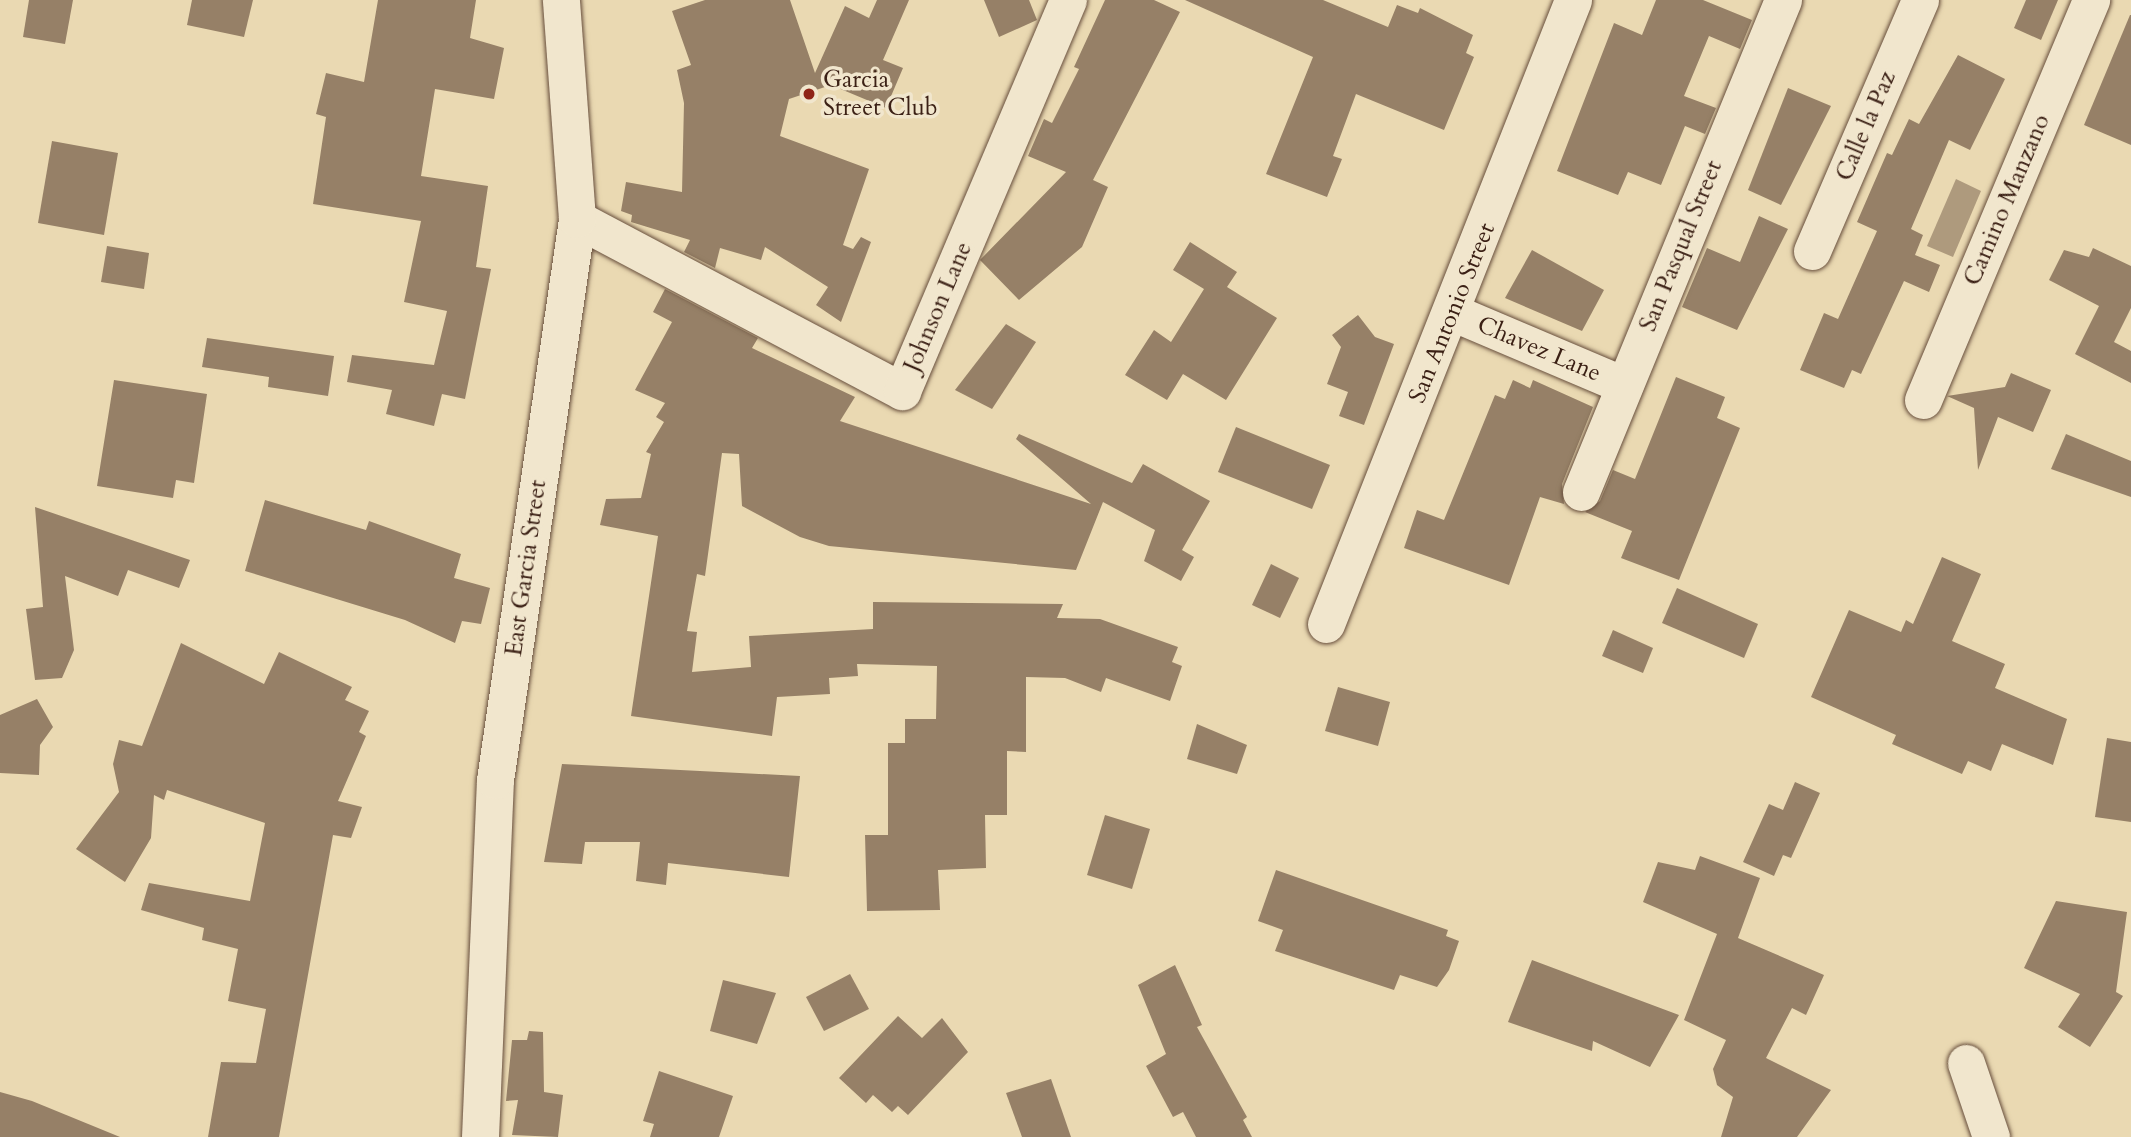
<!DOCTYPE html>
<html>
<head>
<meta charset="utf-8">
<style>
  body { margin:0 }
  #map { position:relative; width:2131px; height:1137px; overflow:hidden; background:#ead9b2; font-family:Cardo,serif }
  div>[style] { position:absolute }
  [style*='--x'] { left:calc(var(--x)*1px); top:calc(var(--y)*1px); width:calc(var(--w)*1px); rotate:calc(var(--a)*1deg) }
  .water>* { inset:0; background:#ae9a7d }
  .building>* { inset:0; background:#968067 }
  .roads { filter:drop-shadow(0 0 2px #674e3c) drop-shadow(0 0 2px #674e3c) }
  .street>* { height:37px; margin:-18.5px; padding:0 18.5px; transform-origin:18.5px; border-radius:18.5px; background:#f1e6cd }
  .dots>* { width:19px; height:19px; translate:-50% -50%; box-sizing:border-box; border:4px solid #f1e6cd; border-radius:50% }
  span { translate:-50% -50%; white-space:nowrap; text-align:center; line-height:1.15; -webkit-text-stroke:7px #f1e6cd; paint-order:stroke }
  .poi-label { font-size:24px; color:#3b2015 }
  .left { translate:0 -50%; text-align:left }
  .street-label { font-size:24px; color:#3b2015 }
</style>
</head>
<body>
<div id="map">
  <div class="water">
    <i style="clip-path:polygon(1956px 179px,1981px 191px,1953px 257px,1927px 246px)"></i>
  </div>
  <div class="building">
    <i style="clip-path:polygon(29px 0,73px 0,65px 44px,23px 37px)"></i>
    <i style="clip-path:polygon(192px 0,253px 0,244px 37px,187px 25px)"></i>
    <i style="clip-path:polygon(378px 0,476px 0,470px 38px,504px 48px,494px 99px,435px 89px,421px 176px,488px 186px,476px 267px,491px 269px,465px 399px,442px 394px,434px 426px,386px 414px,392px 390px,347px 382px,352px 355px,434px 365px,447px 311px,404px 302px,421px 221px,313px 204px,326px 117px,316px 114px,326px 73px,364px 82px)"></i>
    <i style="clip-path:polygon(705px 0,790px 0,815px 73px,845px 6px,869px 18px,877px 0,909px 0,883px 60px,903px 68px,886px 108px,831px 85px,789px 99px,780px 136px,869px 169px,843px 245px,853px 249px,861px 237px,871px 242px,841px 322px,816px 305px,828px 287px,765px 247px,761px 260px,720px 248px,715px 268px,684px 252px,690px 240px,631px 222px,632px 215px,621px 211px,626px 182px,682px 192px,684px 103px,677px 70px,691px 65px,672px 11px)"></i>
    <i style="clip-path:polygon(984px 0,1029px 0,1037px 20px,999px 37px)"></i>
    <i style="clip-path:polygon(1105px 0,1154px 0,1180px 12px,1093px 180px,1108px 187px,1082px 247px,1019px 300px,980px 260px,1066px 172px,1028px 156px,1044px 119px,1052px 123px,1079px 69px,1074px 67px)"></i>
    <i style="clip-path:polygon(1185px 0,1323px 0,1388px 27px,1397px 5px,1418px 13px,1420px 8px,1473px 35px,1466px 53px,1474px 57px,1444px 130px,1356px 94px,1333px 156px,1342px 159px,1327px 197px,1266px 174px,1313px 57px)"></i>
    <i style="clip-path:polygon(1656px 0,1703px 0,1752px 20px,1740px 49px,1709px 36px,1684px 96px,1716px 108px,1705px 134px,1685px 126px,1661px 185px,1628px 172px,1618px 195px,1557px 171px,1614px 23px,1642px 35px)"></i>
    <i style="clip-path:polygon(2026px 0,2058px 0,2041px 40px,2014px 28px)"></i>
    <i style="clip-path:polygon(2130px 15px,2131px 15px,2131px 145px,2084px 125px)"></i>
    <i style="clip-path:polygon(1958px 55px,2005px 79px,1970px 150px,1949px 140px,1911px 229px,1923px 235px,1915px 255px,1940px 265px,1929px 292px,1904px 281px,1861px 374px,1852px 370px,1844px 388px,1800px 370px,1824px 313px,1838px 319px,1877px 231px,1857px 222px,1887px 153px,1892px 155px,1909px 119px,1919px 124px)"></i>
    <i style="clip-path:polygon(1788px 88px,1831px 106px,1781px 205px,1748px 190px)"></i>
    <i style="clip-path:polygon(52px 141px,118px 153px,104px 235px,38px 223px)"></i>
    <i style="clip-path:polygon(1759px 216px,1788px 229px,1737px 330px,1682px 307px,1707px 248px,1740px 262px)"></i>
    <i style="clip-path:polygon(1190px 242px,1237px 272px,1227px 287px,1277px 318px,1226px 400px,1183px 374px,1167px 400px,1125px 375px,1154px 330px,1171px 342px,1204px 289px,1173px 270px)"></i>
    <i style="clip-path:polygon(107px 246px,149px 253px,144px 289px,101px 282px)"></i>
    <i style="clip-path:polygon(2093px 248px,2131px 266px,2131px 308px,2114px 342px,2131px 351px,2131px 383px,2075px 354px,2099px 306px,2049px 280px,2064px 250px,2089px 257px)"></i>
    <i style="clip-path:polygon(1532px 250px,1604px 290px,1582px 331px,1505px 298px)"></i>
    <i style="clip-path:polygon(665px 289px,758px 338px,752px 348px,855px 397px,840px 421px,1091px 504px,1016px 439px,1019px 434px,1132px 483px,1143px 464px,1210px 501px,1182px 550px,1194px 557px,1181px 581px,1144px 561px,1155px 530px,1103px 502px,1076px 570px,829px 546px,800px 537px,742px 506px,739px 454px,722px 453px,705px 576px,697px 574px,687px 631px,697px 632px,692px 672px,751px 667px,749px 636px,873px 629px,873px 602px,1063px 604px,1057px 618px,1100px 619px,1178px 647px,1172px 662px,1182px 666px,1170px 701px,1106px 678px,1101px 692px,1065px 678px,1026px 677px,1026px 752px,1007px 751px,1007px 815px,985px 815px,986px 868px,938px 870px,940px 910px,867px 911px,865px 835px,888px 835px,888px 743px,905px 743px,905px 719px,936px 719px,937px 666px,857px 664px,858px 676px,829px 678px,830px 694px,777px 697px,772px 736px,631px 716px,658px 536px,600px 525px,606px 499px,641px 498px,651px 454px,646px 452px,664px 422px,656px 417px,665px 403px,635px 390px,672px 322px,653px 312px)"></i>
    <i style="clip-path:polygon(1358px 315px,1375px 337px,1394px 344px,1364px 425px,1339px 416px,1348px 392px,1327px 384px,1341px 347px,1332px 335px)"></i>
    <i style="clip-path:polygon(1006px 324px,1036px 342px,992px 409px,955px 390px)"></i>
    <i style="clip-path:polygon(207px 338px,334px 356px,328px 396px,268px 387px,269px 377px,202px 367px)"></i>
    <i style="clip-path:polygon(2011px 373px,2051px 390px,2033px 432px,1998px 417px,1978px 470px,1974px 408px,1947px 396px,2005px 387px)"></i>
    <i style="clip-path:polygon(1676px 377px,1725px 397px,1717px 418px,1740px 428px,1679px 580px,1621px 558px,1632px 531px,1585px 512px,1600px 501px,1613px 470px,1635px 479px)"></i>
    <i style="clip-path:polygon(114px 380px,207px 394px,194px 483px,176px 480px,173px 498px,97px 486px)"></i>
    <i style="clip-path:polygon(1513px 380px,1530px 388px,1533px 380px,1593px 407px,1562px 484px,1564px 504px,1540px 497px,1509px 585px,1404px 548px,1417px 510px,1444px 520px,1495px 395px,1505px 399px)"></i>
    <i style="clip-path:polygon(1236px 427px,1330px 465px,1312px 509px,1218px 472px)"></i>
    <i style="clip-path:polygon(2066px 434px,2131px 461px,2131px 497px,2051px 469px)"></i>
    <i style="clip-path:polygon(265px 500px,366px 530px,369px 521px,461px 554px,454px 578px,490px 588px,481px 624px,462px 621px,455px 643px,405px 620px,245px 571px)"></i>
    <i style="clip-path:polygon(35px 507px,190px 560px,179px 588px,128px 570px,118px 596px,65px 576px,74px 650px,62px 678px,35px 680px,26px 609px,43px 607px)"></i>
    <i style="clip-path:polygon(1942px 557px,1981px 574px,1952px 641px,2005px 664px,1995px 688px,2067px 719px,2053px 765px,2002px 744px,1991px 771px,1968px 761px,1962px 774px,1892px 744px,1896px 735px,1811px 697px,1849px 610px,1901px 632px,1906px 620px,1913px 624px)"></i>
    <i style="clip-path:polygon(1271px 564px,1299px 578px,1280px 618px,1252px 605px)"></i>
    <i style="clip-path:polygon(1677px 588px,1758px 624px,1744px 658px,1662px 623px)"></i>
    <i style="clip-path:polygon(1613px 630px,1653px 648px,1643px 673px,1602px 656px)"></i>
    <i style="clip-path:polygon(181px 643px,264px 684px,279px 652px,352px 687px,345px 700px,369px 711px,359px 732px,366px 736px,338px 801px,362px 807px,351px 838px,333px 835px,279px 1137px,208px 1137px,221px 1062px,256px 1063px,266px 1009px,228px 1001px,238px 949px,202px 940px,204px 928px,141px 910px,149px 883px,250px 901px,265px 823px,167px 790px,164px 800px,154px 795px,151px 838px,125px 882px,76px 849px,119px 792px,113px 764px,119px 740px,142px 746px)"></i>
    <i style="clip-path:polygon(1338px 687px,1390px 702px,1378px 746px,1325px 731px)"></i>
    <i style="clip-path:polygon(37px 699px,53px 727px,40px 745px,39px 775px,0 773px,0 715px)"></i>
    <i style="clip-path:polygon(1197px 724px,1247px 745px,1237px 774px,1187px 759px)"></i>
    <i style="clip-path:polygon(2107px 738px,2131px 742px,2131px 822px,2095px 817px)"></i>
    <i style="clip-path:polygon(562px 764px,800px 776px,789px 877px,668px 863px,666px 885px,636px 881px,640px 842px,585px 842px,582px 864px,544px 862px)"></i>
    <i style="clip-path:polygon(1795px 782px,1820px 793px,1791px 858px,1783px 855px,1774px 876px,1743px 862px,1769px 804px,1783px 810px)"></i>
    <i style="clip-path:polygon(1105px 815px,1150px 829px,1132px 889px,1087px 875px)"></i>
    <i style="clip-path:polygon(1700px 856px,1760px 878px,1738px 938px,1824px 975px,1806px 1015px,1792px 1008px,1766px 1058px,1831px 1090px,1797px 1137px,1721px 1137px,1733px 1097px,1717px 1085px,1713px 1069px,1726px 1040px,1684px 1020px,1717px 934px,1643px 902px,1658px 862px,1695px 870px)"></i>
    <i style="clip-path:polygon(1276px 870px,1448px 930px,1446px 936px,1459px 941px,1449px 970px,1437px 987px,1400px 975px,1394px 990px,1275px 951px,1283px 930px,1258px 921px)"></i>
    <i style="clip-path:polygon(2056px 901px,2127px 912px,2116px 992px,2123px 996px,2090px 1047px,2058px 1027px,2080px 994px,2024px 968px)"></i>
    <i style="clip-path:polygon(1532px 960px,1679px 1015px,1650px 1067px,1593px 1041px,1592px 1051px,1508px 1022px)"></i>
    <i style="clip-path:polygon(1175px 965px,1202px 1025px,1197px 1027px,1247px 1117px,1243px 1120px,1252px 1137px,1196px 1137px,1183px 1112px,1173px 1117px,1146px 1066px,1166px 1054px,1138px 985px)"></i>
    <i style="clip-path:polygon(850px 974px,869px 1009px,824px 1031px,806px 997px)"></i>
    <i style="clip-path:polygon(723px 980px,776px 993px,757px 1044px,710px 1031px)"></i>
    <i style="clip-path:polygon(898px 1016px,922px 1038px,942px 1018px,968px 1052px,908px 1115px,898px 1106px,892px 1112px,873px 1095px,866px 1103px,839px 1078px)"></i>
    <i style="clip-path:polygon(529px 1031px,543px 1032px,544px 1092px,563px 1095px,558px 1137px,512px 1135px,518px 1100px,506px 1101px,512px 1040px,527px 1040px)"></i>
    <i style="clip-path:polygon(659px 1071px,733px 1096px,719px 1137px,650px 1137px,654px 1124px,643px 1121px)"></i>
    <i style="clip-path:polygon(1051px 1079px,1071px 1137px,1022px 1137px,1006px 1093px)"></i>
    <i style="clip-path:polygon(0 1092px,32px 1101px,120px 1137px,0 1137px)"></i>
  </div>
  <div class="roads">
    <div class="street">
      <i style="--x:577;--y:219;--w:368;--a:27.9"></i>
      <i style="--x:902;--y:391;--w:425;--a:-67"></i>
      <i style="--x:1812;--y:251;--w:273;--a:-66.7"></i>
      <i style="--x:1454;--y:313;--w:185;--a:23"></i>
      <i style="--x:1923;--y:400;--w:434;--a:-67.2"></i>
      <i style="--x:1581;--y:492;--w:532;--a:-67.68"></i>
      <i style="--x:1326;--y:624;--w:671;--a:-68.4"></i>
      <i style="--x:1966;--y:1063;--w:78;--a:71.3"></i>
      <i style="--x:480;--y:1137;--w:357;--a:-87.6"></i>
      <i style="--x:495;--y:780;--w:567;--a:-81.68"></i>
      <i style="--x:577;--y:219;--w:220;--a:-94.2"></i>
    </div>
  </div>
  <div class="dots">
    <i style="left:809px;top:94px;background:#8f2418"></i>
  </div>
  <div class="poi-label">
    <span class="left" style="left:823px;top:94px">Garcia<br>Street Club</span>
  </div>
  <div class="street-label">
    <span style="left:1866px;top:126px;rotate:-67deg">Calle la Paz</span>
    <span style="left:2007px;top:200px;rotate:-67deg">Camino Manzano</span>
    <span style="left:1681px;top:246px;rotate:-68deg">San Pasqual Street</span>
    <span style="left:938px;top:307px;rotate:-67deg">Johnson Lane</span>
    <span style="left:1452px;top:313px;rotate:-68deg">San Antonio Street</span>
    <span style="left:1539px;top:349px;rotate:23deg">Chavez Lane</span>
    <span style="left:526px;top:568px;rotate:-82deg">East Garcia Street</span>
  </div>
</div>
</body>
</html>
